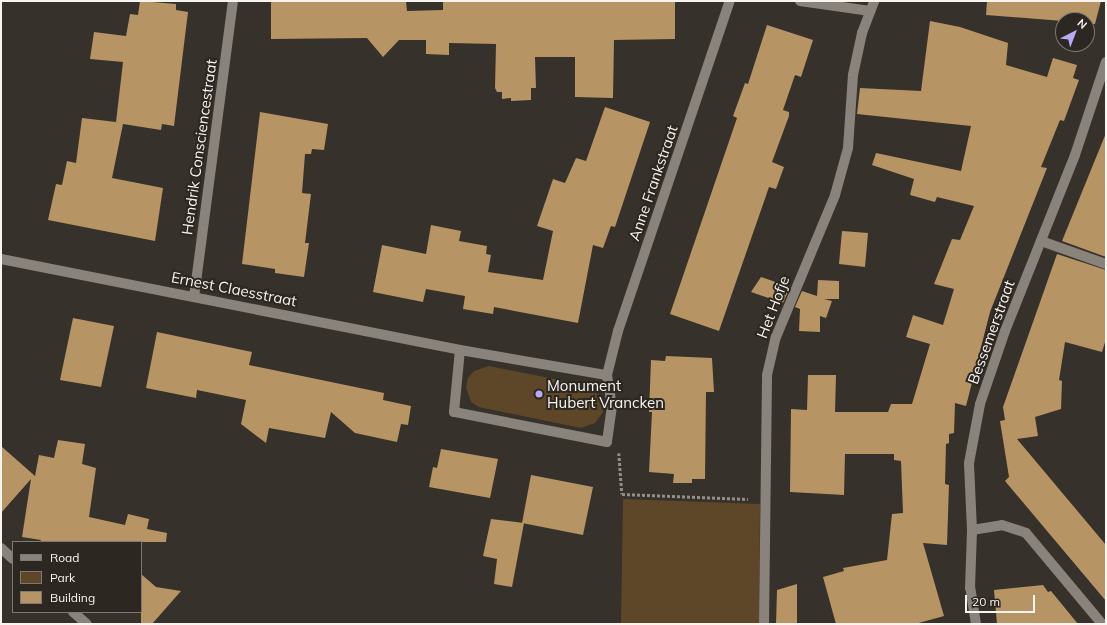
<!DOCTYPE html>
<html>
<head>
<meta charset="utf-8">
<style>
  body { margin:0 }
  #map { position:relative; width:1107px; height:625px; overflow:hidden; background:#36312a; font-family:Mulish,sans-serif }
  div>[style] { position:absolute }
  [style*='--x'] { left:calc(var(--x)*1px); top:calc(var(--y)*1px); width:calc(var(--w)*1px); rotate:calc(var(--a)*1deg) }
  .green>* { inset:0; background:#5e4728 }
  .building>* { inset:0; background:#b79464 }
  .path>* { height:2.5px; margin-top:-1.25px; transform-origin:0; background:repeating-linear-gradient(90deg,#928e88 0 3px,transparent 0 5px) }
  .minor>* { height:10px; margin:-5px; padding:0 5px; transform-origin:5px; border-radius:5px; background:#89837b }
  .dots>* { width:11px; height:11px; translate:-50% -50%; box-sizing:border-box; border:2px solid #2c2720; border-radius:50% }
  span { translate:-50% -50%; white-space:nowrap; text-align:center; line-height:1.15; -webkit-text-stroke:4px #2c2720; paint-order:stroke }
  .street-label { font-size:15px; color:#f8f4f0 }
  .poi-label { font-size:15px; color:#f8f4f0 }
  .left { translate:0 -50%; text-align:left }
  .frame { position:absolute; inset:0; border:2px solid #f8f4f0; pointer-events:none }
  .legend { position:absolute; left:12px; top:541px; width:130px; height:72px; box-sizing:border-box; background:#2c2720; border:1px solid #7e7973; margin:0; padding:5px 7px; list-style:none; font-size:12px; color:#f8f4f0 }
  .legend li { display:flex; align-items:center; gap:8px; height:20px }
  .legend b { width:20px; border:1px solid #7e7973 }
  .north { position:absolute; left:1055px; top:12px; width:40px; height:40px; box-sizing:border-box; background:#2c2720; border:1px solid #7e7973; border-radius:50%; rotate:42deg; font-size:11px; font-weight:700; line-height:16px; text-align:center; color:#f8f4f0 }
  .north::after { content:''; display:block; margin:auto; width:14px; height:18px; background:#b7abf8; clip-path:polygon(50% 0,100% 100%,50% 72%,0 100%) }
  .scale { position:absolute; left:965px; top:595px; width:70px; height:18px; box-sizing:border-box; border:2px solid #f8f4f0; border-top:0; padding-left:5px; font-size:12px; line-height:14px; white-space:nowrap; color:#f8f4f0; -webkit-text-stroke:3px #2c2720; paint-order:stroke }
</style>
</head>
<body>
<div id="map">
  <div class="green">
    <i style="clip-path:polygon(489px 366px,589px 386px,601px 397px,603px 412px,595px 423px,581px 428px,479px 407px,471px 402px,466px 387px,468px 378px,474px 371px)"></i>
    <i style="clip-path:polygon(623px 499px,760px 504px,759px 624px,621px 624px)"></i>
  </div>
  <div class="building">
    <i style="clip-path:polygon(140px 1px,176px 4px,176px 10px,188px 12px,174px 126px,162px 124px,161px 130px,123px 124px,112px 178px,163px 188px,155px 241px,48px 220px,56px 184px,62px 185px,67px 161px,76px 163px,82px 118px,116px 122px,123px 62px,90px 59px,94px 32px,126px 36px,130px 14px,138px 15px)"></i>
    <i style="clip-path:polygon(271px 1px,406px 1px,407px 11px,443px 10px,443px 1px,675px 1px,675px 39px,614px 40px,613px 98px,575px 97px,575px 57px,535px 57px,536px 88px,531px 88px,531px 100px,511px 101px,511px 98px,502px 99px,502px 92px,497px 92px,495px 88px,496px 44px,449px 43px,449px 55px,426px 54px,426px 40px,399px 40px,383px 57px,367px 38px,271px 39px)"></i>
    <i style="clip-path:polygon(987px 1px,1101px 1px,1095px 24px,1087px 24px,1087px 20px,1063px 21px,986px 15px)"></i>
    <i style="clip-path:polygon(930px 21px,960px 27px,1008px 43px,1006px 65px,1047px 77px,1053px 58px,1077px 65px,1073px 78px,1079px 80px,1064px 121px,1060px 120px,1041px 167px,1047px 168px,990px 312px,966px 406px,955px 403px,954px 433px,949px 434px,949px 443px,946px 444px,945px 484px,949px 485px,947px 545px,923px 543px,944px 616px,915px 624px,836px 624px,823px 577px,844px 571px,843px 568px,887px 560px,892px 514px,903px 513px,901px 461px,894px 460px,894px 454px,845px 454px,844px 495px,790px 492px,791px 409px,807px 410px,808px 375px,836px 375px,835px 412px,888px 412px,891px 404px,912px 404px,930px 344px,906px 337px,913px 315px,943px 325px,954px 289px,934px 284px,952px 239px,960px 240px,974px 206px,937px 197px,935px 202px,910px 195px,914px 179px,872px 165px,876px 153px,961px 171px,971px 126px,857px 114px,860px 88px,921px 91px)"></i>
    <i style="clip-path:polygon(767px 25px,813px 40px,801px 77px,795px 75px,783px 110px,789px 112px,789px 116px,772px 162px,784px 167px,776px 189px,769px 187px,719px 331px,670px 314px,737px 118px,733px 116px,745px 83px,748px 84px)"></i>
    <i style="clip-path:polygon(605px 107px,650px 122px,615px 227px,611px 226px,603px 248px,593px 245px,578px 323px,494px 307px,493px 314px,463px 309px,465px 296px,426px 289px,423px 302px,373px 292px,382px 245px,426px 254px,431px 225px,461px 231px,459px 241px,487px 246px,486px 254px,491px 255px,488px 272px,543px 280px,553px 231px,537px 226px,553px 179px,565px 183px,576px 158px,586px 161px)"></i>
    <i style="clip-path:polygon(260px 112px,328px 124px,324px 150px,312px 149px,311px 154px,305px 154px,302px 193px,311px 194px,305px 243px,309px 243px,304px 277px,275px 273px,275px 269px,242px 264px)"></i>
    <i style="clip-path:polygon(1106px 133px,1106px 257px,1062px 241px)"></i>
    <i style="clip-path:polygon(842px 231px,868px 233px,865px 267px,839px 264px)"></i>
    <i style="clip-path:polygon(1057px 254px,1106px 270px,1106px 339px,1102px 352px,1065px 342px,1059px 380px,1062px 381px,1061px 409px,1035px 417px,1038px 436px,1017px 439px,1106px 545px,1106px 601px,1005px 481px,1009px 477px,1000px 421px,1005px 420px,1003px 407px)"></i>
    <i style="clip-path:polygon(761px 277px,790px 287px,783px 303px,751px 292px)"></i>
    <i style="clip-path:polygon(818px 280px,839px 281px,839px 299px,824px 299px,832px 301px,826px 318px,820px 316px,820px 332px,799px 331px,800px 309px,795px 307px,802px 291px,817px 296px)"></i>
    <i style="clip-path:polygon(73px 318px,114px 326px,101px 387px,60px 380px)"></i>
    <i style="clip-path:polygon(157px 332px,252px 352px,249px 365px,384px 393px,383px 400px,411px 406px,408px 425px,401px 424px,397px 442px,355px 433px,331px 412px,325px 438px,269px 428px,266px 443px,241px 424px,246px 400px,197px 390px,196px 398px,146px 388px)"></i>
    <i style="clip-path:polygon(666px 356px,712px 358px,714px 392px,706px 392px,705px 479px,692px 479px,692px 483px,673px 483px,674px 474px,649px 472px,652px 412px,649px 412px,651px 360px,665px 361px)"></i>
    <i style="clip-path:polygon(58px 440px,85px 444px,82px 464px,96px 468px,89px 517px,125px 525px,128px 514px,149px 519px,147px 529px,167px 533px,166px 542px,40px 542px,41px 540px,22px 537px,31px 479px,1px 513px,1px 446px,35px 476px,39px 455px,54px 458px)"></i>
    <i style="clip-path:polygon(441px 449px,498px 459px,490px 498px,429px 487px,433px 467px,437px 468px)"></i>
    <i style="clip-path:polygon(531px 475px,593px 487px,583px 535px,522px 523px)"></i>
    <i style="clip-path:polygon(491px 519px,524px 523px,512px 587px,494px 584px,497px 559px,483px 556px)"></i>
    <i style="clip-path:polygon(141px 574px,156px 587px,181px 591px,152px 624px,141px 624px)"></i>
    <i style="clip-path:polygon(797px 584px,797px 624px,776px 624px,777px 590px)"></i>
    <i style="clip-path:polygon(1043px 585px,1048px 592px,1051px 591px,1078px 624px,997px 624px,994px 590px)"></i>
  </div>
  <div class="path">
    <i style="--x:619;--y:453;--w:41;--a:85.8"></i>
    <i style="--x:622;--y:494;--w:126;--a:2.3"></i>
  </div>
  <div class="minor">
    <i style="--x:800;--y:1;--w:71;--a:8.1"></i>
    <i style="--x:1041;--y:241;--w:69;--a:19.5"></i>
    <i style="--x:1;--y:259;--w:468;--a:11.2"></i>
    <i style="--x:460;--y:350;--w:149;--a:9.7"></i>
    <i style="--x:607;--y:375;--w:31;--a:81"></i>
    <i style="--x:612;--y:406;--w:36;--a:98"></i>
    <i style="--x:607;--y:442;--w:156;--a:-168.9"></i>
    <i style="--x:454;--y:412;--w:62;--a:-84.5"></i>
    <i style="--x:194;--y:297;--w:299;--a:-82.5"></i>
    <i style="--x:607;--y:375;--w:45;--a:-76"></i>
    <i style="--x:618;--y:331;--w:348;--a:-71.3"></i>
    <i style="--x:972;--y:530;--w:30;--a:-9"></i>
    <i style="--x:1002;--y:525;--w:25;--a:18"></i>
    <i style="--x:1026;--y:533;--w:119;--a:50.1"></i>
    <i style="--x:1;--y:548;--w:16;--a:43"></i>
    <i style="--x:73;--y:612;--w:18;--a:41"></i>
    <i style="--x:764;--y:624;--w:249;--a:-89.3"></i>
    <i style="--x:767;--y:375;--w:39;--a:-77"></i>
    <i style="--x:776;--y:337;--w:154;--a:-67.4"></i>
    <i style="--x:835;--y:195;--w:49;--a:-74.5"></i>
    <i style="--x:848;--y:148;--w:73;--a:-86.1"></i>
    <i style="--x:853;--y:75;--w:43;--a:-77.9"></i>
    <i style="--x:862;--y:33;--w:34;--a:-69"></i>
    <i style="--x:976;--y:624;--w:36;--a:-99"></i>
    <i style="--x:970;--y:588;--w:58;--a:-88"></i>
    <i style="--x:972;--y:530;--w:67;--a:-92.6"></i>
    <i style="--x:969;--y:463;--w:60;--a:-79.4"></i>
    <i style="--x:980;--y:404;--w:77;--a:-71.1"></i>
    <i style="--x:1005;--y:331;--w:189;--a:-68.3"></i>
    <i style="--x:1075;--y:155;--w:98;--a:-71.6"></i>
  </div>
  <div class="dots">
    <i style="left:539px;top:394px;background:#b7abf8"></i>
  </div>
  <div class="street-label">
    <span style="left:199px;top:147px;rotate:-82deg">Hendrik Consciencestraat</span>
    <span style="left:653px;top:183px;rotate:-71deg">Anne Frankstraat</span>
    <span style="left:234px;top:289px;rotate:11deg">Ernest Claesstraat</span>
    <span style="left:773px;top:307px;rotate:-69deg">Het Hofje</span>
    <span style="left:991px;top:332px;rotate:-70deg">Bessemerstraat</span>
  </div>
  <div class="poi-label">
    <span class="left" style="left:547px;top:394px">Monument<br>Hubert Vrancken</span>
  </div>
  <div class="frame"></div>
  <ul class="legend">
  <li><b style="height:5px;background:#89837b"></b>Road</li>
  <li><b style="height:11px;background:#5e4728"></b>Park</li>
  <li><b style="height:11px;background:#b79464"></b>Building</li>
  </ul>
  <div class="north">N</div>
  <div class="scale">20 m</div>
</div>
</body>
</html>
